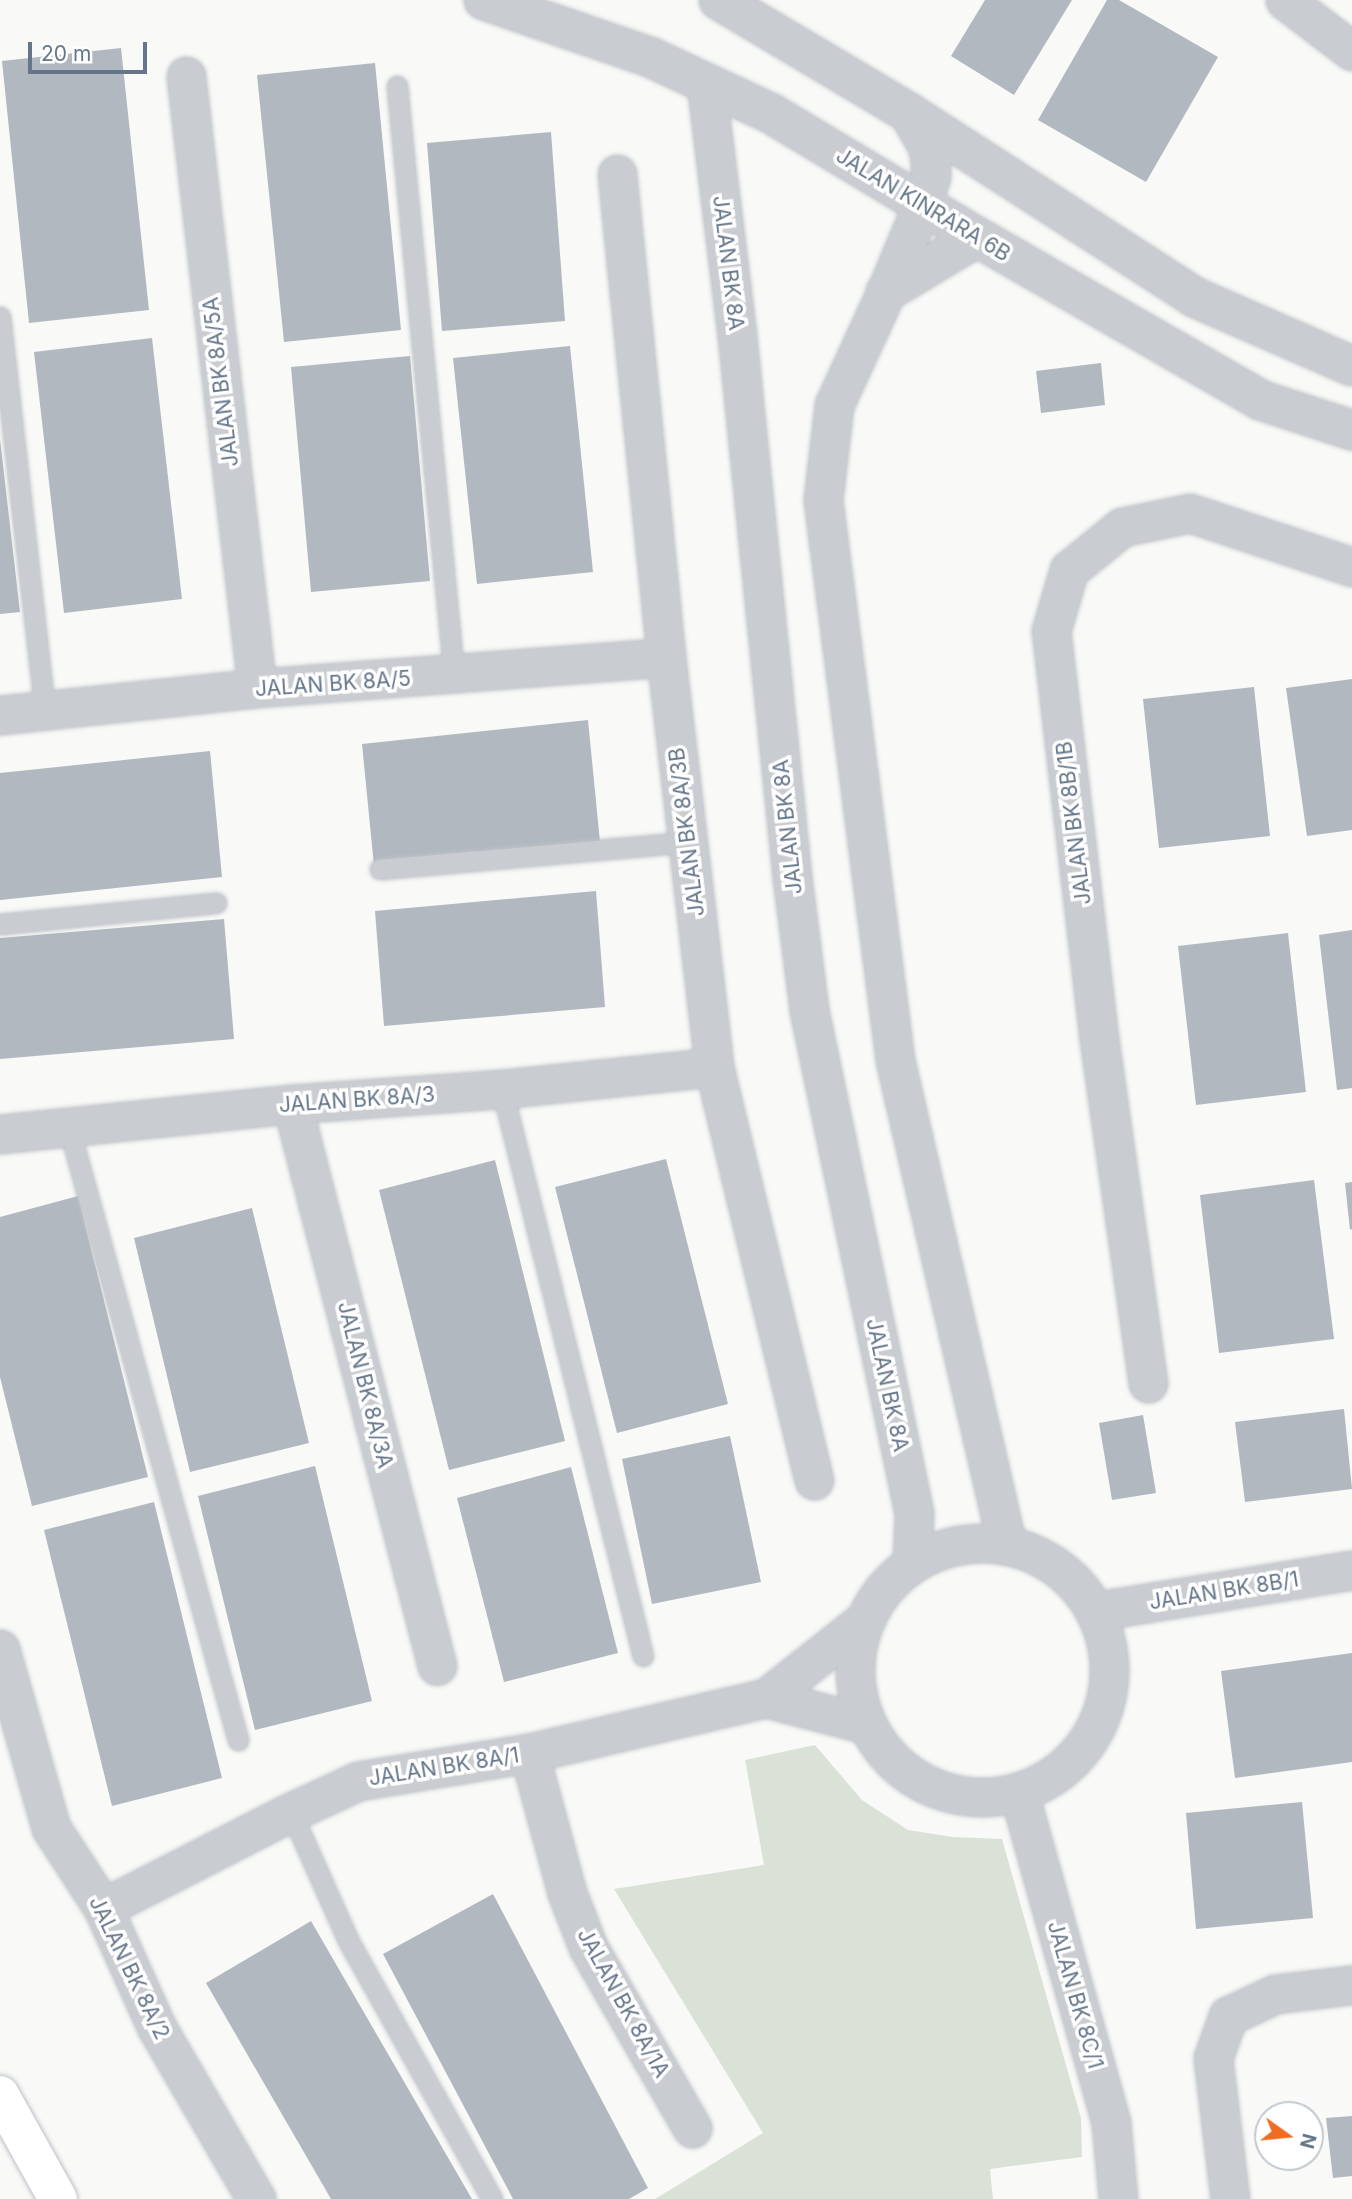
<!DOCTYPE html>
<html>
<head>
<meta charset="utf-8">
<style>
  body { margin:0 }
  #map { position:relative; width:1352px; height:2199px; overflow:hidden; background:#f9faf7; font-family:Inter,sans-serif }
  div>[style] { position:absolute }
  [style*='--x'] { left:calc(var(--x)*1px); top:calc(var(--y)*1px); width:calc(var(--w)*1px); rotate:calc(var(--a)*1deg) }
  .green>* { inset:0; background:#dae2d8 }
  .building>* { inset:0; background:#b1b8bf }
  .roads { filter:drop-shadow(0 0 2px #bdc1c7) drop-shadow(0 0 2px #bdc1c7) }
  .service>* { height:19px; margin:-9.5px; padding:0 9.5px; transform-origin:9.5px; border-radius:9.5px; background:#c9ccd0 }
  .minor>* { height:37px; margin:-18.5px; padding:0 18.5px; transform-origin:18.5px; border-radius:18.5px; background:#c9ccd0 }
  .minor>.ring { margin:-18.5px; padding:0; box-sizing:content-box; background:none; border:37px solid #c9ccd0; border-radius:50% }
  .tertiary>* { height:38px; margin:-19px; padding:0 19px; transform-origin:19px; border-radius:19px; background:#c9ccd0 }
  .secondary>* { height:38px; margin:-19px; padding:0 19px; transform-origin:19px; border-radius:19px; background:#fff }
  span { translate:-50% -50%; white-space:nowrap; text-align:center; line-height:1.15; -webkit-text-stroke:7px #fff; paint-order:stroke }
  .street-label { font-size:21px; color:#66768a }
  .north { position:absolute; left:1254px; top:2101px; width:70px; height:70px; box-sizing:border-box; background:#fff; border:2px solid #c2c8d0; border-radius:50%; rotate:105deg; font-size:19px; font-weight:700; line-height:28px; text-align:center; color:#66768a }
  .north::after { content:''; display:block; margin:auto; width:24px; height:32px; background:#ef6c22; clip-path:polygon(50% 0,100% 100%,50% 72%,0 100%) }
  .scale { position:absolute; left:28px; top:42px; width:119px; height:32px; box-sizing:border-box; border:4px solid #66768a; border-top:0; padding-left:9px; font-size:21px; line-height:24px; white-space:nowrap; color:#66768a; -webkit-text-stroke:5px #fff; paint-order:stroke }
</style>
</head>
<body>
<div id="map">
  <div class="green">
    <i style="clip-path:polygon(815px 1745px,862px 1800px,908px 1830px,953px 1837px,1002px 1839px,1081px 2118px,1082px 2157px,990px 2169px,993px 2199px,655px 2199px,763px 2133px,614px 1889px,764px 1865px,745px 1760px)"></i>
  </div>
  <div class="building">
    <i style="clip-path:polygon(985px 0,1072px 0,1014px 95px,951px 56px)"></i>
    <i style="clip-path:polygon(1107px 0,1119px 0,1218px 57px,1146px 182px,1038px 120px)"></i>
    <i style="clip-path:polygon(121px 48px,149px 310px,29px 323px,2px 61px)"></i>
    <i style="clip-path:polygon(375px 63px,401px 330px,284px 342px,257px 75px)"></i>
    <i style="clip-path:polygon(551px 132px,565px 321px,442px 331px,427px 143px)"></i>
    <i style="clip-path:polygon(152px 338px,182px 599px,64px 613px,34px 352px)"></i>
    <i style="clip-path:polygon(570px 346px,593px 572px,477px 584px,453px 358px)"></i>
    <i style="clip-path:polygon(410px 356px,430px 581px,311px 592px,291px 367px)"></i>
    <i style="clip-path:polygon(1101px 363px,1105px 405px,1041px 413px,1036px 371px)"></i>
    <i style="clip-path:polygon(0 439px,20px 612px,0 614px)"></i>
    <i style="clip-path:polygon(1352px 679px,1352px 830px,1307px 836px,1286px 688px)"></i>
    <i style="clip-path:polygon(1254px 687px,1270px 836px,1159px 848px,1143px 699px)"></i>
    <i style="clip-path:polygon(588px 720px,600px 842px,374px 866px,362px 744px)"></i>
    <i style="clip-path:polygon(210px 751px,222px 877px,0 900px,0 773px)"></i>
    <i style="clip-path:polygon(596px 891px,605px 1007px,384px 1026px,375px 911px)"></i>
    <i style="clip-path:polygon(224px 919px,234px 1039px,0 1059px,0 938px)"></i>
    <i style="clip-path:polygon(1352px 930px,1352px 1088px,1337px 1090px,1319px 935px)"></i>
    <i style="clip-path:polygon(1288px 933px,1306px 1092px,1196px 1105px,1178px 946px)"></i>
    <i style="clip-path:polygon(666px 1159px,728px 1404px,617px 1433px,555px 1187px)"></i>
    <i style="clip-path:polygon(495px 1160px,565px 1441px,449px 1470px,379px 1190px)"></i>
    <i style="clip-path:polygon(1314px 1180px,1334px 1339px,1219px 1353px,1200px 1195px)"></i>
    <i style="clip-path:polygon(1352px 1182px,1352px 1229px,1350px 1230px,1345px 1183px)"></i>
    <i style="clip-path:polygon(78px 1196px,148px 1477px,32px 1506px,0 1377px,0 1217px)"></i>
    <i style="clip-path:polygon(252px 1208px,309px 1443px,190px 1472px,134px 1238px)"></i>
    <i style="clip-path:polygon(1344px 1409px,1352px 1489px,1245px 1502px,1235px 1422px)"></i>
    <i style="clip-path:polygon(1143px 1415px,1156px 1493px,1112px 1500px,1099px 1423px)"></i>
    <i style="clip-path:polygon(730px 1436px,761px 1582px,652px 1604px,622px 1459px)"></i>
    <i style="clip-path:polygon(315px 1466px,372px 1701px,255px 1730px,198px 1496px)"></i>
    <i style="clip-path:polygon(571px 1467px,618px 1653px,504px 1682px,457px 1498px)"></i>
    <i style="clip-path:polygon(154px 1502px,222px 1778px,112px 1806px,44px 1530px)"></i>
    <i style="clip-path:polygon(1352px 1653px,1352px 1762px,1235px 1778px,1221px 1671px)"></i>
    <i style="clip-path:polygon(1302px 1802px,1313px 1918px,1196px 1929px,1186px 1813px)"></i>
    <i style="clip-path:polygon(493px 1894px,648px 2188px,629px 2199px,513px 2199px,383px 1954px)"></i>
    <i style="clip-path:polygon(311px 1921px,472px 2199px,331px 2199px,206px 1983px)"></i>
    <i style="clip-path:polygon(1352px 2116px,1352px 2176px,1333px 2178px,1326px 2118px)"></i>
  </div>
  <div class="roads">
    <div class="service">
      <i style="--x:397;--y:86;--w:593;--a:84.48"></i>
      <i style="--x:0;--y:317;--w:395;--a:83.5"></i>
      <i style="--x:380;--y:869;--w:310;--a:-5"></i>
      <i style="--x:0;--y:924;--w:217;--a:-5.6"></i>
      <i style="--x:502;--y:1089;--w:584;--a:76.04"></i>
      <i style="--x:69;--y:1128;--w:635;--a:74.56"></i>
      <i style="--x:291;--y:1812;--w:142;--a:66"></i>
      <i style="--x:349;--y:1942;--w:294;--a:60.9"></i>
    </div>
    <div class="minor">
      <i style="--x:1285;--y:0;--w:84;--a:37.3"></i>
      <i style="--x:186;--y:76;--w:616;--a:83.38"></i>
      <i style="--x:706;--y:83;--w:254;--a:83"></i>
      <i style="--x:737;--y:335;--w:545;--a:84.21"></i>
      <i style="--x:792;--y:877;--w:134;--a:82.7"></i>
      <i style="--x:809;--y:1010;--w:514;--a:78.21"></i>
      <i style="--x:914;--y:1513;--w:50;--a:92.3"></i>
      <i style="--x:617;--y:174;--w:485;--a:84.2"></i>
      <i style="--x:666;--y:657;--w:413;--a:83.3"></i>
      <i style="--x:714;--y:1067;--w:425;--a:76.4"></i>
      <i style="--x:922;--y:205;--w:94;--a:112.5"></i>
      <i style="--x:886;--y:292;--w:124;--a:114.7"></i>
      <i style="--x:834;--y:405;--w:96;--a:96.6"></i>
      <i style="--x:823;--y:500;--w:565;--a:82.67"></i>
      <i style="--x:895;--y:1060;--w:498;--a:77"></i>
      <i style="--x:0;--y:715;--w:258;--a:-6"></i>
      <i style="--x:257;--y:688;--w:410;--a:-4.3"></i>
      <i style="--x:292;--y:1104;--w:580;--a:75.53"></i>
      <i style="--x:0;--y:1134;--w:294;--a:-5.9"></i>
      <i style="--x:292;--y:1104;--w:211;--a:-4.1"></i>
      <i style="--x:502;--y:1089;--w:213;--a:-5.9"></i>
      <i style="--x:1148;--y:1383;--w:347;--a:-98.1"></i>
      <i style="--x:1099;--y:1039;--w:411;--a:-96.7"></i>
      <i style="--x:1051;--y:631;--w:64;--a:-73.6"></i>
      <i style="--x:1069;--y:570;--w:68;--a:-39.1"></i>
      <i style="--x:1122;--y:527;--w:69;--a:-11.6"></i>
      <i style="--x:1190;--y:513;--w:171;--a:18.4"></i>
      <i class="ring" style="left:855px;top:1543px;width:217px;height:217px"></i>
      <i style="--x:1096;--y:1611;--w:259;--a:-9.1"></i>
      <i style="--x:0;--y:1649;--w:186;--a:74.1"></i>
      <i style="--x:51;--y:1828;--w:95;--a:57"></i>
      <i style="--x:103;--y:1908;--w:132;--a:65.8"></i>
      <i style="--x:157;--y:2028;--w:198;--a:59.9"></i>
      <i style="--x:766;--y:1698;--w:103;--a:14.6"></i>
      <i style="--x:529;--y:1753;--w:145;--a:74.8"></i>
      <i style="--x:567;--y:1893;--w:58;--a:68.7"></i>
      <i style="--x:588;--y:1947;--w:209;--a:60.1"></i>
      <i style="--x:1019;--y:1793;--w:343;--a:74.4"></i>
      <i style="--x:1111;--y:2123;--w:76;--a:84.7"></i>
      <i style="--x:103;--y:1908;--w:211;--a:-27.1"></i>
      <i style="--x:291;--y:1812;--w:74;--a:-24.8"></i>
      <i style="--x:358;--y:1781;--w:173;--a:-9.3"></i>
      <i style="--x:529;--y:1753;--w:243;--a:-13.1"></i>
      <i style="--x:766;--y:1698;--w:127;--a:-38.3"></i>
      <i style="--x:1230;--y:2199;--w:142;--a:-96.9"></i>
      <i style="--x:1213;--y:2058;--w:45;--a:-70.3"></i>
      <i style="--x:1228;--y:2016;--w:52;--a:-25.1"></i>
      <i style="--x:1275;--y:1994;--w:78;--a:-6.7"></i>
    </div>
    <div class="tertiary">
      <i style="--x:484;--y:0;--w:178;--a:19"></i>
      <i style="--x:652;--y:58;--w:132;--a:25"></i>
      <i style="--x:772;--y:114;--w:239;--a:31"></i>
      <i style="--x:977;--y:237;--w:327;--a:29.9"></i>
      <i style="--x:1260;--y:400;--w:97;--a:18.1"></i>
      <i style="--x:719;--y:0;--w:221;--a:30.7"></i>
      <i style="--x:909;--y:113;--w:339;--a:32.8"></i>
      <i style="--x:1194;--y:297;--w:172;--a:23.6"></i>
      <i style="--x:909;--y:113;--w:38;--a:60"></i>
      <i style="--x:928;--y:146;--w:14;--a:78"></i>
      <i style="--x:931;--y:160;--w:17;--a:90"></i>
      <i style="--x:931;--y:177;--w:29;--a:108"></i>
      <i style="--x:886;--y:292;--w:106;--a:-31.1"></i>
    </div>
    <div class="secondary">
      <i style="--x:0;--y:2095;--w:119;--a:60.9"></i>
    </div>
  </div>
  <div class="street-label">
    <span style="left:923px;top:205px;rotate:31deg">JALAN KINRARA 6B</span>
    <span style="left:728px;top:263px;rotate:83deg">JALAN BK 8A</span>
    <span style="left:221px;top:382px;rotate:-97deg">JALAN BK 8A/5A</span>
    <span style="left:333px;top:684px;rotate:-4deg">JALAN BK 8A/5</span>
    <span style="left:1074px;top:823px;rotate:-97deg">JALAN BK 8B/1B</span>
    <span style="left:788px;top:827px;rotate:-96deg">JALAN BK 8A</span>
    <span style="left:687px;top:832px;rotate:-97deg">JALAN BK 8A/3B</span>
    <span style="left:357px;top:1100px;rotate:-4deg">JALAN BK 8A/3</span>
    <span style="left:365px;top:1385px;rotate:76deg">JALAN BK 8A/3A</span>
    <span style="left:887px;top:1385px;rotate:78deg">JALAN BK 8A</span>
    <span style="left:1224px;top:1591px;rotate:-9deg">JALAN BK 8B/1</span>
    <span style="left:444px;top:1767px;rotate:-9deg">JALAN BK 8A/1</span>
    <span style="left:129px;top:1968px;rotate:64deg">JALAN BK 8A/2</span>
    <span style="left:1075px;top:1995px;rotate:74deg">JALAN BK 8C/1</span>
    <span style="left:623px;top:2003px;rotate:61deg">JALAN BK 8A/1A</span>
  </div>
  <div class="north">N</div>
  <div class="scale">20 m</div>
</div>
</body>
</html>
